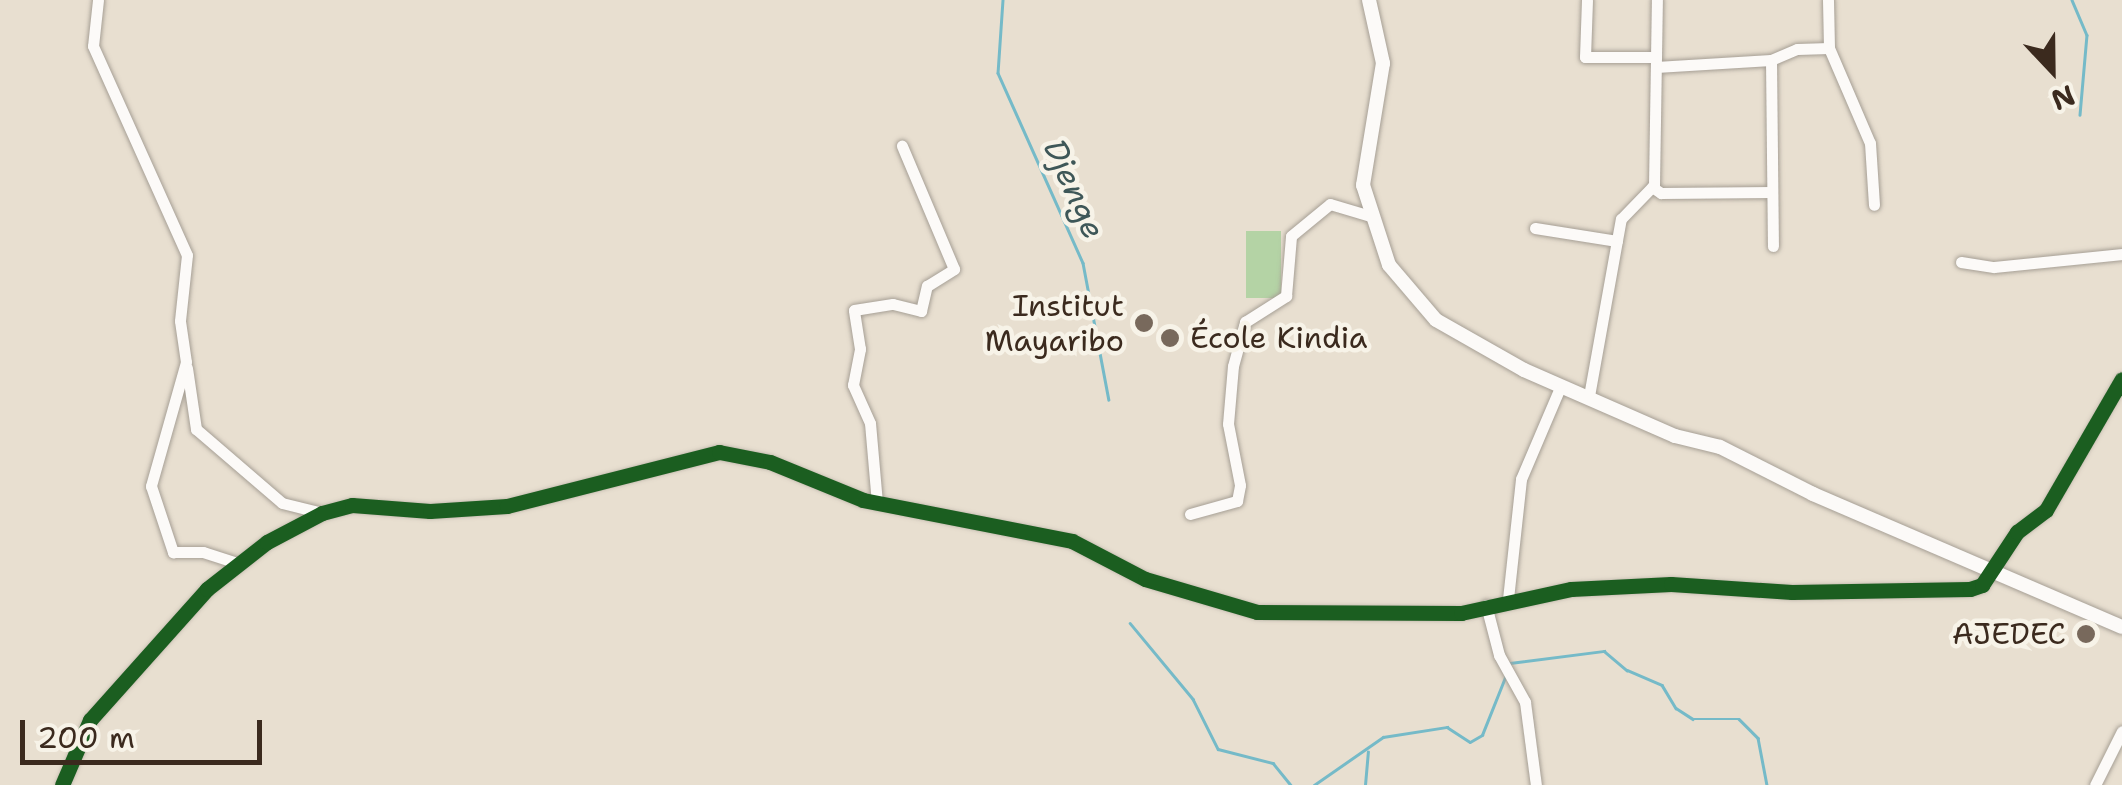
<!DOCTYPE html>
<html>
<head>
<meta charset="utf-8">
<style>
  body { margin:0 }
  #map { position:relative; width:2122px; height:785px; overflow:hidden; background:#e8dfd0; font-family:"Shantell Sans",sans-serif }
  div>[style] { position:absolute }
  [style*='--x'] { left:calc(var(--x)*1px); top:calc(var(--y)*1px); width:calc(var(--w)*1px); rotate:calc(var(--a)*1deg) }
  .green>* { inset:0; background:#b4d3a5 }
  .stream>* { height:2.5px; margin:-1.25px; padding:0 1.25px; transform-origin:1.25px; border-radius:1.25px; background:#75bac8 }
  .roads { filter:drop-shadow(0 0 2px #a69f95) drop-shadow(0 0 2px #a69f95) }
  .minor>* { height:11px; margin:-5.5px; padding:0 5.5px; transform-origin:5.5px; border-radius:5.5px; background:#fcfaf8 }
  .major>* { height:14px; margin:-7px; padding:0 7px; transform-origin:7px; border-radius:7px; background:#fcfaf8 }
  .cycleway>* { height:15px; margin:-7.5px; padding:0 7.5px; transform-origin:7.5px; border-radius:7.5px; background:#1b5e20 }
  .dots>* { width:28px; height:28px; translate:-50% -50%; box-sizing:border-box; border:5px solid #f7f3e8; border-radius:50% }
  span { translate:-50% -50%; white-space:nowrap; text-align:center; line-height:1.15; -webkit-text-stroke:9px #f7f3e8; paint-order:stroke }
  .poi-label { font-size:30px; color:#3b2a1e }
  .right { translate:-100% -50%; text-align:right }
  .left { translate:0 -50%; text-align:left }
  .water-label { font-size:32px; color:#3e5758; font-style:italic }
  .north { position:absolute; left:2002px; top:20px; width:100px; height:100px; -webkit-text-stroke:8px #f7f3e8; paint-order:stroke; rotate:158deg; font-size:28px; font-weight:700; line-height:40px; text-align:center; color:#3b2a1e }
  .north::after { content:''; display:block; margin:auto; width:35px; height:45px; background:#3b2a1e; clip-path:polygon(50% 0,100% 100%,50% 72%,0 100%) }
  .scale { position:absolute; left:20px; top:720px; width:242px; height:45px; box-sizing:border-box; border:5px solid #3b2a1e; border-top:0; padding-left:12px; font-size:30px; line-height:35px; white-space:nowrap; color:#3b2a1e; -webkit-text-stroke:8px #f7f3e8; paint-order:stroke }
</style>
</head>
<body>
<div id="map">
  <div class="green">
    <i style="clip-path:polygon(1246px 231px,1281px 231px,1281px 298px,1246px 298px)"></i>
  </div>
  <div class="stream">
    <i style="--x:1003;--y:0;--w:73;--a:93.9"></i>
    <i style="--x:998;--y:73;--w:208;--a:65.9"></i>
    <i style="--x:1083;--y:263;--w:139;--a:79.3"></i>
    <i style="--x:2072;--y:0;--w:38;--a:67"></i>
    <i style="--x:2087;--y:35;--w:80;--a:95"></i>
    <i style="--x:1130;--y:623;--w:99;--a:50.3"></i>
    <i style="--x:1193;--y:699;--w:56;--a:63.4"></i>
    <i style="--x:1218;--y:749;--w:57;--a:14.3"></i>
    <i style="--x:1273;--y:763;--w:28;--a:51"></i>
    <i style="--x:1510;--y:663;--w:95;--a:-7.3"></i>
    <i style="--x:1604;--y:651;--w:30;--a:40"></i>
    <i style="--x:1627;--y:670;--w:38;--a:23"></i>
    <i style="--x:1662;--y:685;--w:27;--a:59"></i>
    <i style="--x:1676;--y:708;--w:20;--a:33"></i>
    <i style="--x:1693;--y:719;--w:46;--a:0"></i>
    <i style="--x:1739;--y:719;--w:27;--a:45"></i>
    <i style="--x:1758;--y:738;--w:48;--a:79.2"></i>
    <i style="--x:1314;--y:785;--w:84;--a:-34.8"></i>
    <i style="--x:1383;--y:737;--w:65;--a:-8.9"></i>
    <i style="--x:1447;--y:727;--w:27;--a:33"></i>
    <i style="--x:1470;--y:742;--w:14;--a:-30"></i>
    <i style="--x:1482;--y:735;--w:65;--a:-68.2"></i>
    <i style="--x:1365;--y:785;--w:33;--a:-85"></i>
  </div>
  <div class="roads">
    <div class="minor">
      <i style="--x:98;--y:0;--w:46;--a:96.2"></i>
      <i style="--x:93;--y:46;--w:229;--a:65.8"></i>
      <i style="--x:187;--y:255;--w:66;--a:96.1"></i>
      <i style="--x:180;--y:321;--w:41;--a:81.7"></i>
      <i style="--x:186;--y:362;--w:129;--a:105.8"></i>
      <i style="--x:151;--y:486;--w:70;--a:71.6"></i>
      <i style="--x:173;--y:552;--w:30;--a:0"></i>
      <i style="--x:203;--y:552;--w:35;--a:18"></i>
      <i style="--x:1587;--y:0;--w:57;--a:92"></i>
      <i style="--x:1585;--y:57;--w:71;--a:0"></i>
      <i style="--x:1828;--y:0;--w:48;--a:88.8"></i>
      <i style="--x:1829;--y:48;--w:103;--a:66.7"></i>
      <i style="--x:1870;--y:143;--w:62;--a:86.3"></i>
      <i style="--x:1771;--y:60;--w:186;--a:89.4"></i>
      <i style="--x:1656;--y:67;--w:115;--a:-3.5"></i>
      <i style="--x:1771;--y:60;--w:28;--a:-23"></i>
      <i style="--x:1797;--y:49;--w:32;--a:-2"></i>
      <i style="--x:1652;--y:187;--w:11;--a:34"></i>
      <i style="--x:1661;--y:193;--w:111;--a:-0.5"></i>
      <i style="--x:1535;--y:228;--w:83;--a:9"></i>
      <i style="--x:1961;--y:262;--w:33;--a:9"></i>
      <i style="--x:1994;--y:267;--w:129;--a:-5.8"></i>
      <i style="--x:187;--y:368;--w:62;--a:81.6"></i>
      <i style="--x:196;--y:429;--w:113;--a:40.7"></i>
      <i style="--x:282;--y:503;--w:41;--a:14"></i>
      <i style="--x:1589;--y:396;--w:180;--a:-79.8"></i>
      <i style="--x:1621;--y:219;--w:47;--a:-45.9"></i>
      <i style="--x:1654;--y:185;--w:185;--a:-89.1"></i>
      <i style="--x:877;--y:503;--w:80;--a:-95"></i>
      <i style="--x:870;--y:423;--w:42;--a:-114.1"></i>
      <i style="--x:853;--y:385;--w:37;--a:-79"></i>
      <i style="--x:860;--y:349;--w:39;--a:-99"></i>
      <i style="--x:854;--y:310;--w:39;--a:-9"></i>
      <i style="--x:893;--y:304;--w:29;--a:14"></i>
      <i style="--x:921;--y:311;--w:26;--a:-77"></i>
      <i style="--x:927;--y:286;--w:32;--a:-32"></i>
      <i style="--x:954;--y:269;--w:134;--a:-112.9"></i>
      <i style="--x:1190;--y:514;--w:49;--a:-15.5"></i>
      <i style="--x:1237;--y:501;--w:16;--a:-79"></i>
      <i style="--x:1240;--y:485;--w:62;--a:-101.1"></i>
      <i style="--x:1228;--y:424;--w:58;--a:-85.1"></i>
      <i style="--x:1233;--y:366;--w:46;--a:-74.7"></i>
      <i style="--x:1245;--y:322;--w:49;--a:-32.4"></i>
      <i style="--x:1286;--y:296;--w:60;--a:-85.2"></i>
      <i style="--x:1291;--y:236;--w:50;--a:-39.4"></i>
      <i style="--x:1330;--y:204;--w:42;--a:16.7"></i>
      <i style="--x:1508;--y:599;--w:121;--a:-83.8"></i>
      <i style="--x:1521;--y:479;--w:102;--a:-66.9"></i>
      <i style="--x:1486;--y:605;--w:52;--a:75.4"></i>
      <i style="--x:1499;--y:655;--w:54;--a:61"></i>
      <i style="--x:1525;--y:702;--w:84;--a:82.5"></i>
      <i style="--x:62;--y:785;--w:71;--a:-66.7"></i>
      <i style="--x:90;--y:720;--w:176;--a:-48.2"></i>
      <i style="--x:207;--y:589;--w:76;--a:-38.1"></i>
      <i style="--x:267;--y:542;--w:62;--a:-27.8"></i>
      <i style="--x:322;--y:513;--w:31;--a:-15"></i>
      <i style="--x:352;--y:505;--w:78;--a:4.4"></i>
      <i style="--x:430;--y:511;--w:77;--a:-3.7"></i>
      <i style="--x:507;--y:506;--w:219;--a:-14.3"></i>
      <i style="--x:719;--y:452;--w:52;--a:11.1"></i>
      <i style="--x:770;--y:462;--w:100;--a:22.2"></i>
      <i style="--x:863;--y:500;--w:213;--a:11.1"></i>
      <i style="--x:1072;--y:541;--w:82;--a:27.5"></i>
      <i style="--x:1145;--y:579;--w:117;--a:16.4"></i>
      <i style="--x:1257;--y:612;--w:204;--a:0.3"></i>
      <i style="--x:1461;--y:613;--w:113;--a:-12.3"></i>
      <i style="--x:1571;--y:589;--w:100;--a:-2.9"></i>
      <i style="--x:1671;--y:584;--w:121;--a:3.8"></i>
      <i style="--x:1792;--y:592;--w:178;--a:-1"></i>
      <i style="--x:1970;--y:589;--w:13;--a:-18"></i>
      <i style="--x:1982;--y:585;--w:64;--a:-56.6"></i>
      <i style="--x:2017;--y:532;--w:36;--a:-37"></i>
      <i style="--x:2046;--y:510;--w:151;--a:-59.9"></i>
      <i style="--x:2095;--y:785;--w:60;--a:-63.4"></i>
    </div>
    <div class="major">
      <i style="--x:1369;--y:0;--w:65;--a:77.5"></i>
      <i style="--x:1383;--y:63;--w:124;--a:99.3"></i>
      <i style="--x:1363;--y:185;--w:84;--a:72"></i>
      <i style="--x:1389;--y:265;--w:72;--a:49.5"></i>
      <i style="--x:1436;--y:320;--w:101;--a:29.6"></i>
      <i style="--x:1524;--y:370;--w:165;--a:23.6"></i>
      <i style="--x:1675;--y:436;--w:46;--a:13.7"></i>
      <i style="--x:1720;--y:447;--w:104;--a:26.8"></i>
      <i style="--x:1813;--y:494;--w:336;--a:23.3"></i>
    </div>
  </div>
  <div class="cycleway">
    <i style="--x:62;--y:785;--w:71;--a:-66.7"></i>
    <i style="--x:90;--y:720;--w:176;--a:-48.2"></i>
    <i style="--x:207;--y:589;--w:76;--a:-38.1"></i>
    <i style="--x:267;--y:542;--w:62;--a:-27.8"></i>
    <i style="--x:322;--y:513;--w:31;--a:-15"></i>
    <i style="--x:352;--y:505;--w:78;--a:4.4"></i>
    <i style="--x:430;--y:511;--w:77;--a:-3.7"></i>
    <i style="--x:507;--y:506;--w:219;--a:-14.3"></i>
    <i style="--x:719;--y:452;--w:52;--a:11.1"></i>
    <i style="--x:770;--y:462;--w:100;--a:22.2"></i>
    <i style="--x:863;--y:500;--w:213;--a:11.1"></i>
    <i style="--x:1072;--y:541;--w:82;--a:27.5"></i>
    <i style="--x:1145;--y:579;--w:117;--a:16.4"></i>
    <i style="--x:1257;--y:612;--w:204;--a:0.3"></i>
    <i style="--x:1461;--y:613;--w:113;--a:-12.3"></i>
    <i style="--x:1571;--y:589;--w:100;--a:-2.9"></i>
    <i style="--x:1671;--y:584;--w:121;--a:3.8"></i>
    <i style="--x:1792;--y:592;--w:178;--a:-1"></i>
    <i style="--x:1970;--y:589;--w:13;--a:-18"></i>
    <i style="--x:1982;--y:585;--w:64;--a:-56.6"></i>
    <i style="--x:2017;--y:532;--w:36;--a:-37"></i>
    <i style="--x:2046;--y:510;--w:151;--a:-59.9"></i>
  </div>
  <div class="dots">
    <i style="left:1144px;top:323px;background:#78695c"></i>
    <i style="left:1170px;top:338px;background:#78695c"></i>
    <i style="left:2086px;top:634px;background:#78695c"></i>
  </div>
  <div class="poi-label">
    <span class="right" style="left:1124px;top:323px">Institut<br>Mayaribo</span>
    <span class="left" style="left:1190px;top:338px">École Kindia</span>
    <span class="right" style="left:2066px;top:634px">AJEDEC</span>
  </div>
  <div class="water-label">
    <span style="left:1074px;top:189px;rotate:66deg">Djenge</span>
  </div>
  <div class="north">N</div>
  <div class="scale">200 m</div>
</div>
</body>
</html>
